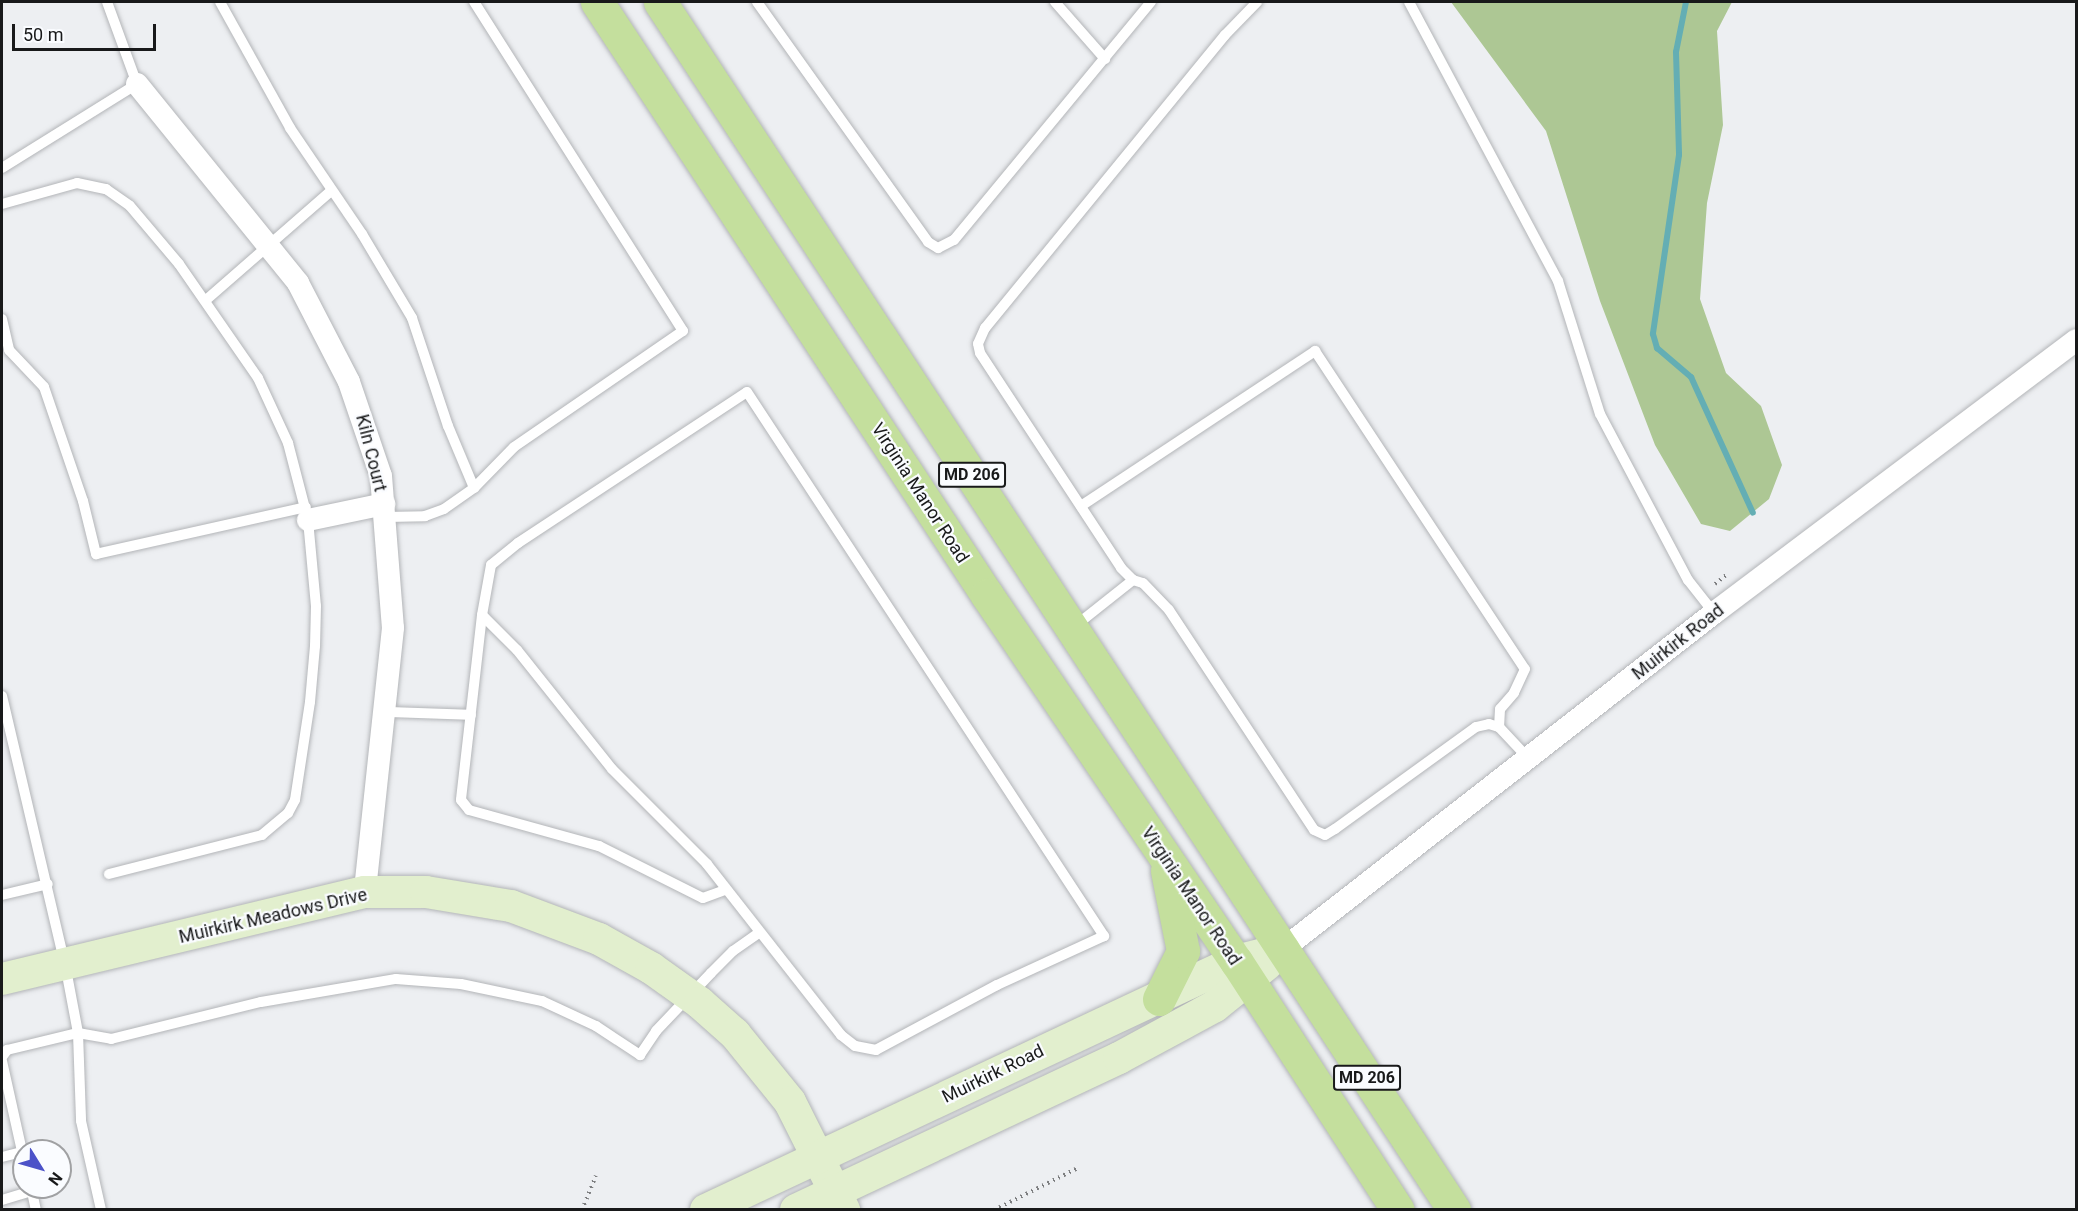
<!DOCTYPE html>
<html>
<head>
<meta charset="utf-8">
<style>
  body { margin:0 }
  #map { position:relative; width:2078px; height:1211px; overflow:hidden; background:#edeff2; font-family:Roboto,sans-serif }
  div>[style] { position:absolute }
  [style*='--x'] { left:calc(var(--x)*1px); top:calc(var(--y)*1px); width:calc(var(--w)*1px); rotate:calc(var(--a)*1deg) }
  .forest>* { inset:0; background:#adc794 }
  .stream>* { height:6px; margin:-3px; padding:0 3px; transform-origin:3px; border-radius:3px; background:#64aeb4 }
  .path>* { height:4px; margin-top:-2px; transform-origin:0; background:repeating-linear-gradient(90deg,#7d7e80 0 1.5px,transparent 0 6px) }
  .roads { filter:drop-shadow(0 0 2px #b3b5b8) drop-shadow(0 0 2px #b3b5b8) }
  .lane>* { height:10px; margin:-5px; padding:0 5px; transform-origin:5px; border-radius:5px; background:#fff }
  .street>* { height:22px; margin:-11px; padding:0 11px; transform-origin:11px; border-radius:11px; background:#fff }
  .secondary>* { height:32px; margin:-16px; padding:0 16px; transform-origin:16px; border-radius:16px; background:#e2efce }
  .primary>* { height:33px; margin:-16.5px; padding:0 16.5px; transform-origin:16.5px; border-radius:16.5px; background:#c4df9d }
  span { translate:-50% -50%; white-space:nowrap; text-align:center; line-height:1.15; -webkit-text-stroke:4.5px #fafcff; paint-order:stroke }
  .shield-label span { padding:2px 4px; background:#fafcff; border:2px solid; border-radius:4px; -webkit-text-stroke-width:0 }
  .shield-label { font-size:16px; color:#18191a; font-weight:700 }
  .street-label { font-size:18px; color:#18191a }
  .frame { position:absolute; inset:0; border:3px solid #18191a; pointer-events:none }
  .north { position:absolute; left:12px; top:1139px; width:60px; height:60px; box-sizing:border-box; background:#fafcff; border:2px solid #a0a1a3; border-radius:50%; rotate:127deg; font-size:16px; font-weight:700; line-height:24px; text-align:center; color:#18191a }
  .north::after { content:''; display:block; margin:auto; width:21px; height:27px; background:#4c52c8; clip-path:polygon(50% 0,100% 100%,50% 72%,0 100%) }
  .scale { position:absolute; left:12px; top:24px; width:144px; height:27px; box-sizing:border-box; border:3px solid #18191a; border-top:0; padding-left:8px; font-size:18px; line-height:21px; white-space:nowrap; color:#18191a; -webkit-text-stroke:4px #fafcff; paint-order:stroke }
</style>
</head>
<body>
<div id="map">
  <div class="forest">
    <i style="clip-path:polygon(1451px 2px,1732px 2px,1717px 31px,1723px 125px,1707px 203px,1700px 299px,1726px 373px,1761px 406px,1782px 465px,1769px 499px,1730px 531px,1701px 524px,1655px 445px,1600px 301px,1546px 131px)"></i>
  </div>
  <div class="stream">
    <i style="--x:1686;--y:2;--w:51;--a:101.3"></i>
    <i style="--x:1676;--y:52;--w:103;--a:88.3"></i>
    <i style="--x:1679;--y:155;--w:181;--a:98.3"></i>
    <i style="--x:1653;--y:334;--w:15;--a:74"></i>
    <i style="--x:1657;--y:348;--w:45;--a:40.5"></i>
    <i style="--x:1691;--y:377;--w:149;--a:65.5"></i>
  </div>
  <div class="path">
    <i style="--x:1715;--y:584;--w:14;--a:-39"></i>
    <i style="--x:582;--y:1210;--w:37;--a:-68"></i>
    <i style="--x:994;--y:1210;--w:94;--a:-26.6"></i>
  </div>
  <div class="roads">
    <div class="lane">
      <i style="--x:220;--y:2;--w:144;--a:60.9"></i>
      <i style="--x:290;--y:128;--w:128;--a:55.8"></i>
      <i style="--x:362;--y:234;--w:98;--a:59.2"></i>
      <i style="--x:412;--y:318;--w:114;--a:71.6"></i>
      <i style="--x:448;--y:426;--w:67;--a:67.2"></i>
      <i style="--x:757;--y:2;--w:295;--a:54.5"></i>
      <i style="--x:928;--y:242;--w:12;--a:31"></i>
      <i style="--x:938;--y:248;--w:18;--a:-27"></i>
      <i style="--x:954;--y:240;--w:309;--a:-50.4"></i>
      <i style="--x:1055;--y:2;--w:76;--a:48.7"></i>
      <i style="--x:1257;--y:2;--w:46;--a:134.1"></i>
      <i style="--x:1225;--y:35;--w:379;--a:129.3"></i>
      <i style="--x:985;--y:328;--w:17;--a:114"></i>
      <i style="--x:978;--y:344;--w:9;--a:77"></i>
      <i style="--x:980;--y:353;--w:257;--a:56.7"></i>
      <i style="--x:1121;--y:568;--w:17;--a:45"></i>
      <i style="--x:1133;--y:580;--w:10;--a:17"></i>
      <i style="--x:1143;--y:583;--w:37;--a:46"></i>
      <i style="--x:1169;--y:610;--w:263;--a:56.6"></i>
      <i style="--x:1314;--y:830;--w:12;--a:24"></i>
      <i style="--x:1325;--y:835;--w:12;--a:-31"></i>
      <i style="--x:1335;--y:829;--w:174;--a:-35.9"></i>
      <i style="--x:1476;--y:727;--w:13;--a:-13"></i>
      <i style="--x:1489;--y:724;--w:10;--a:17"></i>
      <i style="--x:1499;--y:727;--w:42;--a:46.9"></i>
      <i style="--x:1409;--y:2;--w:316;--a:61.9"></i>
      <i style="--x:1558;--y:281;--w:139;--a:72.5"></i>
      <i style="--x:1600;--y:414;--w:188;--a:62.1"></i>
      <i style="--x:1688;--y:580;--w:42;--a:51.8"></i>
      <i style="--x:2;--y:168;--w:159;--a:-31.9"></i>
      <i style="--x:137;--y:84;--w:87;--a:-110.1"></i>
      <i style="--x:2;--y:204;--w:78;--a:-15.6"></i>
      <i style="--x:77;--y:183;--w:30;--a:12"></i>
      <i style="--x:106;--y:189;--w:29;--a:35"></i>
      <i style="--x:130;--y:206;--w:76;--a:49.8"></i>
      <i style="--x:179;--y:264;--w:139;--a:55.3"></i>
      <i style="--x:258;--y:378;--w:72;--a:65.2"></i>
      <i style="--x:288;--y:443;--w:80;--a:75.4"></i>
      <i style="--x:308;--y:520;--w:86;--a:84.7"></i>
      <i style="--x:316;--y:606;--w:40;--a:91.4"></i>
      <i style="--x:315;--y:646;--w:56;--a:95.1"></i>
      <i style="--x:310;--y:702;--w:99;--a:98.7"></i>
      <i style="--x:295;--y:800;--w:15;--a:118"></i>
      <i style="--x:288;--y:813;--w:34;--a:140"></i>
      <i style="--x:262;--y:835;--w:158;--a:165.7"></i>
      <i style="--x:206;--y:300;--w:166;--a:-41.1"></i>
      <i style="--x:2;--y:319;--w:32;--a:77"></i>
      <i style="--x:9;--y:350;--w:51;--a:46.6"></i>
      <i style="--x:44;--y:387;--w:120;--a:71.1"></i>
      <i style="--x:83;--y:501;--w:55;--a:76.2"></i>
      <i style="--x:96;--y:554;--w:215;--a:-12.6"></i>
      <i style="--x:747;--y:392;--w:651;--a:56.73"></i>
      <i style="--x:1104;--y:936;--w:118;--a:155.4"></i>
      <i style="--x:997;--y:985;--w:137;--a:151.8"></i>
      <i style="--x:876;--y:1050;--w:21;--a:-169"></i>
      <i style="--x:855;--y:1046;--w:18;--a:-142"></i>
      <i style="--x:841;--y:1035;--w:217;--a:-128.1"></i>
      <i style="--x:707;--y:864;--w:134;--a:-135"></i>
      <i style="--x:612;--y:769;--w:152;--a:-128.6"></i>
      <i style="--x:517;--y:650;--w:49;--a:-135"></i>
      <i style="--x:482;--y:615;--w:51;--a:-79.8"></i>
      <i style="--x:491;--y:565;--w:35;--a:-39"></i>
      <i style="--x:518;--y:543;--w:274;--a:-33.4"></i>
      <i style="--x:1081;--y:506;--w:281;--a:-33.5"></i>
      <i style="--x:1315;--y:351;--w:381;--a:56.6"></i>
      <i style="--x:1525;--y:669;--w:26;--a:115"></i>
      <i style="--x:1514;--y:693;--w:21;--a:131"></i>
      <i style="--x:1500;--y:709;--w:18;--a:93"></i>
      <i style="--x:386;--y:517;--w:39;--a:-1"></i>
      <i style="--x:425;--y:516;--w:20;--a:-20"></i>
      <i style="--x:444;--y:509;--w:37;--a:-35"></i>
      <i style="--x:474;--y:488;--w:57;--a:-45.7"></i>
      <i style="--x:514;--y:447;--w:205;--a:-34.5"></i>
      <i style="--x:683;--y:331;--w:390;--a:-122.4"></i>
      <i style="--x:482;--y:615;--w:186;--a:96.5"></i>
      <i style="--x:461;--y:800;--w:13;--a:51"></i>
      <i style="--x:469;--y:810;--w:135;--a:15.5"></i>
      <i style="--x:599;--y:846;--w:116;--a:26.6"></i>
      <i style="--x:703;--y:898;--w:23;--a:-20"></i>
      <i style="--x:1075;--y:626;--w:74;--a:-38.4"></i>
      <i style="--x:2;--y:696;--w:275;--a:76.8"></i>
      <i style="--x:65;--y:964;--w:70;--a:79.3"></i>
      <i style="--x:78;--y:1033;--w:88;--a:88"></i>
      <i style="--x:81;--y:1121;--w:91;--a:77.3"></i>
      <i style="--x:387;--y:712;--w:84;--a:2"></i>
      <i style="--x:2;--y:895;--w:47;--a:-13.4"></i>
      <i style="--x:2;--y:1057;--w:9;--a:-54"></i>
      <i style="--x:7;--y:1050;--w:73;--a:-13.5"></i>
      <i style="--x:78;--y:1033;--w:34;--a:10"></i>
      <i style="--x:111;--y:1039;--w:154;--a:-13.9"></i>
      <i style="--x:261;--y:1002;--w:137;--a:-9.7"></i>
      <i style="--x:396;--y:979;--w:65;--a:4.4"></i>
      <i style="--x:461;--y:984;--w:83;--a:11.9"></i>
      <i style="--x:542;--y:1001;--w:60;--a:24.8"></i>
      <i style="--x:596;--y:1026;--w:53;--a:33.4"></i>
      <i style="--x:640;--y:1055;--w:29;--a:-56"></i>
      <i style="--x:656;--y:1031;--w:80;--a:-46.5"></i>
      <i style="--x:711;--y:973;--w:31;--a:-45"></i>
      <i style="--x:733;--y:951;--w:32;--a:-35"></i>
      <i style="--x:2;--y:1061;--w:101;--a:77.5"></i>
      <i style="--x:2;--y:1157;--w:21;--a:-14"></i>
      <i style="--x:31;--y:1187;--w:24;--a:78"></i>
      <i style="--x:2;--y:1200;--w:31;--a:-17"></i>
    </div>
    <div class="street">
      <i style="--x:137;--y:84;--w:256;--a:51"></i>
      <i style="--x:298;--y:283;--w:111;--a:62.7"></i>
      <i style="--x:349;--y:382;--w:99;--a:71.2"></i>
      <i style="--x:381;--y:476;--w:152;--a:85.5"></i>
      <i style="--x:393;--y:628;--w:265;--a:96.1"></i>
      <i style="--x:308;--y:520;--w:78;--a:-11.9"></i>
      <i style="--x:1283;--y:949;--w:546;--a:-37.94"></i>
      <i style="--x:1714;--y:613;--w:453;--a:-37"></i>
    </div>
    <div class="secondary">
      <i style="--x:2;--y:979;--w:373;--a:-13.5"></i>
      <i style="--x:365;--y:892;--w:61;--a:0"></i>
      <i style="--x:426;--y:892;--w:86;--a:9.4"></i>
      <i style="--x:511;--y:906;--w:94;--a:20.6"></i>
      <i style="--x:599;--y:939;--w:60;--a:29.1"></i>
      <i style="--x:651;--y:968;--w:60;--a:35.5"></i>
      <i style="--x:700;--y:1003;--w:47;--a:41.5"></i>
      <i style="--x:735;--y:1034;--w:87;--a:51"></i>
      <i style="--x:790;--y:1102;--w:121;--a:63.4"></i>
      <i style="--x:706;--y:1210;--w:586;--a:-25.16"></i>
      <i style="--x:1236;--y:961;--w:49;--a:-14.3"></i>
      <i style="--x:796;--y:1210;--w:357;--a:-25.2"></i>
      <i style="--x:1119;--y:1058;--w:109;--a:-28.4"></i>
      <i style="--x:1215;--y:1006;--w:67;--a:-38.9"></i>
    </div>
    <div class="primary">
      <i style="--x:597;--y:2;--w:710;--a:56.67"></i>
      <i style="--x:987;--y:595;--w:443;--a:55.8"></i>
      <i style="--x:1236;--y:961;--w:297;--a:57"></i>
      <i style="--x:660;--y:2;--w:1446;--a:56.68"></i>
      <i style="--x:1159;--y:999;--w:54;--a:-63.4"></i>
      <i style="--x:1183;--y:951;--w:82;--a:-101.3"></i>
    </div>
  </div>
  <div class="shield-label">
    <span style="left:972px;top:475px">MD 206</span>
    <span style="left:1367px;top:1078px">MD 206</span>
  </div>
  <div class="street-label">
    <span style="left:371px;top:453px;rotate:76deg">Kiln Court</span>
    <span style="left:920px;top:493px;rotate:57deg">Virginia Manor Road</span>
    <span style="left:1678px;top:642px;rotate:-38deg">Muirkirk Road</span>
    <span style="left:1191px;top:896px;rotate:56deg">Virginia Manor Road</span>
    <span style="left:273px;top:916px;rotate:-13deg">Muirkirk Meadows Drive</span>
    <span style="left:993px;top:1074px;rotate:-26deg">Muirkirk Road</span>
  </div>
  <div class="frame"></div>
  <div class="north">N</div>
  <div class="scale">50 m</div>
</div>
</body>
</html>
